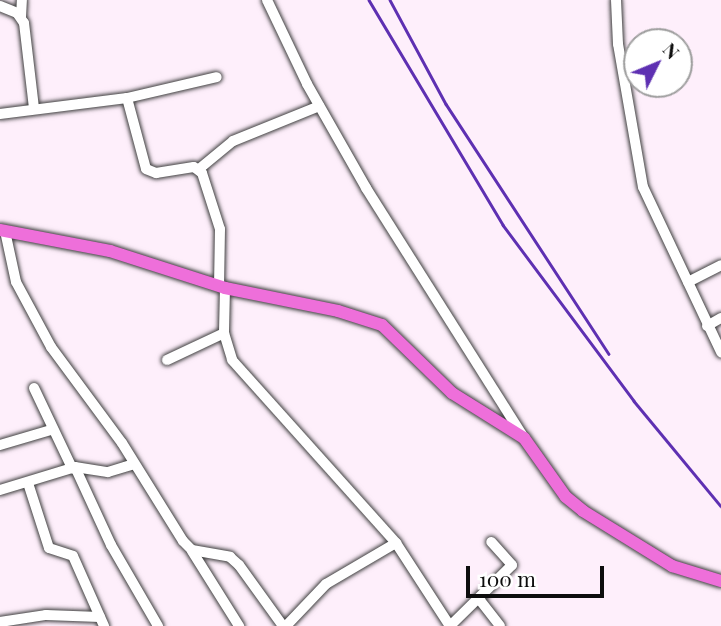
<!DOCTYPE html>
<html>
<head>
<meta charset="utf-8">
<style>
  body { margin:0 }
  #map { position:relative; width:721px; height:626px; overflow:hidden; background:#feeffb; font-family:"Playfair Display",serif }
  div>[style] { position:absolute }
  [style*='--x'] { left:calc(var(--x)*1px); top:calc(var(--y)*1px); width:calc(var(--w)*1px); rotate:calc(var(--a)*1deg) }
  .roads { filter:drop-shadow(0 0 2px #404040) drop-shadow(0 0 2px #404040) }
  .minor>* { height:10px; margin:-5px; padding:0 5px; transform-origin:5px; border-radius:5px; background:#fff }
  .major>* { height:12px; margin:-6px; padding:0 6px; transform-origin:6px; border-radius:6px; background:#ee6fda }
  .rail>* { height:2.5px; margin:-1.25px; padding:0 1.25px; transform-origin:1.25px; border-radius:1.25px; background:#5e30b2 }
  span { translate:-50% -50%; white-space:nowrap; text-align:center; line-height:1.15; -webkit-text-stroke:7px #fff; paint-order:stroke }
  .north { position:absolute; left:623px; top:28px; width:70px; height:70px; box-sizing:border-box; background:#fff; border:2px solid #9e9e9e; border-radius:50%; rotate:47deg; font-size:19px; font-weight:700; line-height:28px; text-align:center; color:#0d0d0d }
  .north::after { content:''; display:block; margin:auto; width:24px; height:32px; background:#5e30b2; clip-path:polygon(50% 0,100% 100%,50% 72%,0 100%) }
  .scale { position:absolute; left:466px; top:566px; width:138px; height:32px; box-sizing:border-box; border:4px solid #0d0d0d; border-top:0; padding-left:9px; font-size:21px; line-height:24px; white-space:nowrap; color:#0d0d0d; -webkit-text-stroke:5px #fff; paint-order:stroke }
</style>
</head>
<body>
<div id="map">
  <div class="roads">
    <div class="minor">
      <i style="--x:267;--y:0;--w:93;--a:64.5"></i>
      <i style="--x:307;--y:84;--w:120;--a:60.4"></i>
      <i style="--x:366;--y:188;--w:292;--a:57.7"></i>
      <i style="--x:616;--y:0;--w:44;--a:87.4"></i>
      <i style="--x:618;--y:44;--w:145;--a:80.1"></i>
      <i style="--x:643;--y:187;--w:183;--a:64.7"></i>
      <i style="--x:0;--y:6;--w:18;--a:22"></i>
      <i style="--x:17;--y:13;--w:12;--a:55"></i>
      <i style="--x:24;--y:23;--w:86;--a:83.3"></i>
      <i style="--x:21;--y:17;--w:17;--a:-87"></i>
      <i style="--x:127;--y:98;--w:73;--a:75"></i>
      <i style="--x:146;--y:169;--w:11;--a:22"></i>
      <i style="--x:156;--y:173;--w:38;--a:-9"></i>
      <i style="--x:194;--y:167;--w:10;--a:37"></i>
      <i style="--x:202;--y:173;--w:59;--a:72.2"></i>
      <i style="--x:220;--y:229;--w:57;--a:91"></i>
      <i style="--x:0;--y:114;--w:128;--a:-7.2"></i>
      <i style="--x:127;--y:98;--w:92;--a:-13.1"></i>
      <i style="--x:199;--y:169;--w:44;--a:-39.5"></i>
      <i style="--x:233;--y:141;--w:93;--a:-22.1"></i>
      <i style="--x:5;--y:231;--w:52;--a:77.8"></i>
      <i style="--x:16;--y:282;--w:74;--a:61.7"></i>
      <i style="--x:51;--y:347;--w:119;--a:53.5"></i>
      <i style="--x:122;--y:443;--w:115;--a:58.1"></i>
      <i style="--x:183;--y:541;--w:13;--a:45"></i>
      <i style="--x:192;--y:550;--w:39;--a:10"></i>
      <i style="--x:230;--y:557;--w:12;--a:42"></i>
      <i style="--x:239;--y:565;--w:75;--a:54.2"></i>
      <i style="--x:688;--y:282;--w:37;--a:-27"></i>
      <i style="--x:225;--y:288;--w:45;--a:91.3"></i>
      <i style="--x:224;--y:333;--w:28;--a:73"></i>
      <i style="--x:232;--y:360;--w:246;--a:48.1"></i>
      <i style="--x:396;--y:543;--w:99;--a:57"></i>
      <i style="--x:707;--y:326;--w:16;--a:-30"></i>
      <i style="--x:167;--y:360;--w:63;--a:-25.3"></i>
      <i style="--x:34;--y:388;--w:89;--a:64.6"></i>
      <i style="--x:0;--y:445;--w:53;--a:-16.4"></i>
      <i style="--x:75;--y:467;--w:86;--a:65.2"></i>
      <i style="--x:111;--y:545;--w:94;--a:59.9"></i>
      <i style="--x:28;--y:483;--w:68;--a:72.1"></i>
      <i style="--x:49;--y:548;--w:25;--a:18"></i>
      <i style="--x:73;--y:556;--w:77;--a:66.1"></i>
      <i style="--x:0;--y:490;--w:78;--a:-17"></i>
      <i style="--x:75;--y:467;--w:33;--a:9"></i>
      <i style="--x:108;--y:472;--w:27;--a:-17"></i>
      <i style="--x:192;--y:551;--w:89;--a:57.9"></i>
      <i style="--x:479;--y:599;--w:34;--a:52"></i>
      <i style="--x:0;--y:622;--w:47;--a:-8.7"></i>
      <i style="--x:46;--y:615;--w:54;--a:2.1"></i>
      <i style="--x:452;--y:624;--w:84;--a:-44.5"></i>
      <i style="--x:512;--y:565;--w:31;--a:-132"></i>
      <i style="--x:286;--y:626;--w:58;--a:-46.4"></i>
      <i style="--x:326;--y:584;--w:81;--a:-30.4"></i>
    </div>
    <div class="major">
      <i style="--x:0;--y:230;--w:112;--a:10.8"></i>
      <i style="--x:110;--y:251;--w:121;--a:17.8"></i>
      <i style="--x:225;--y:288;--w:115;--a:11.5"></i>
      <i style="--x:338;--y:311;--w:46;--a:17.7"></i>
      <i style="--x:382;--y:325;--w:98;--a:44.2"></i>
      <i style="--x:452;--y:393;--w:85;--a:32"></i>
      <i style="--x:524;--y:438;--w:72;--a:54.6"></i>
      <i style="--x:566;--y:497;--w:22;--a:39"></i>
      <i style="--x:583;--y:511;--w:105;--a:31.7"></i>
      <i style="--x:672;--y:566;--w:51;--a:17"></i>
    </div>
  </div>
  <div class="rail">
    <i style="--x:369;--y:0;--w:262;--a:59.2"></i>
    <i style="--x:503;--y:225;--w:219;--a:53.3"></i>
    <i style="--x:634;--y:401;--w:136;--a:50.4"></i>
    <i style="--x:390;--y:0;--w:118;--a:61.7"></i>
    <i style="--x:446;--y:104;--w:298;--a:56.9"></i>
  </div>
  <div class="north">N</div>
  <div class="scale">100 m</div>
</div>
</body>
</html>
